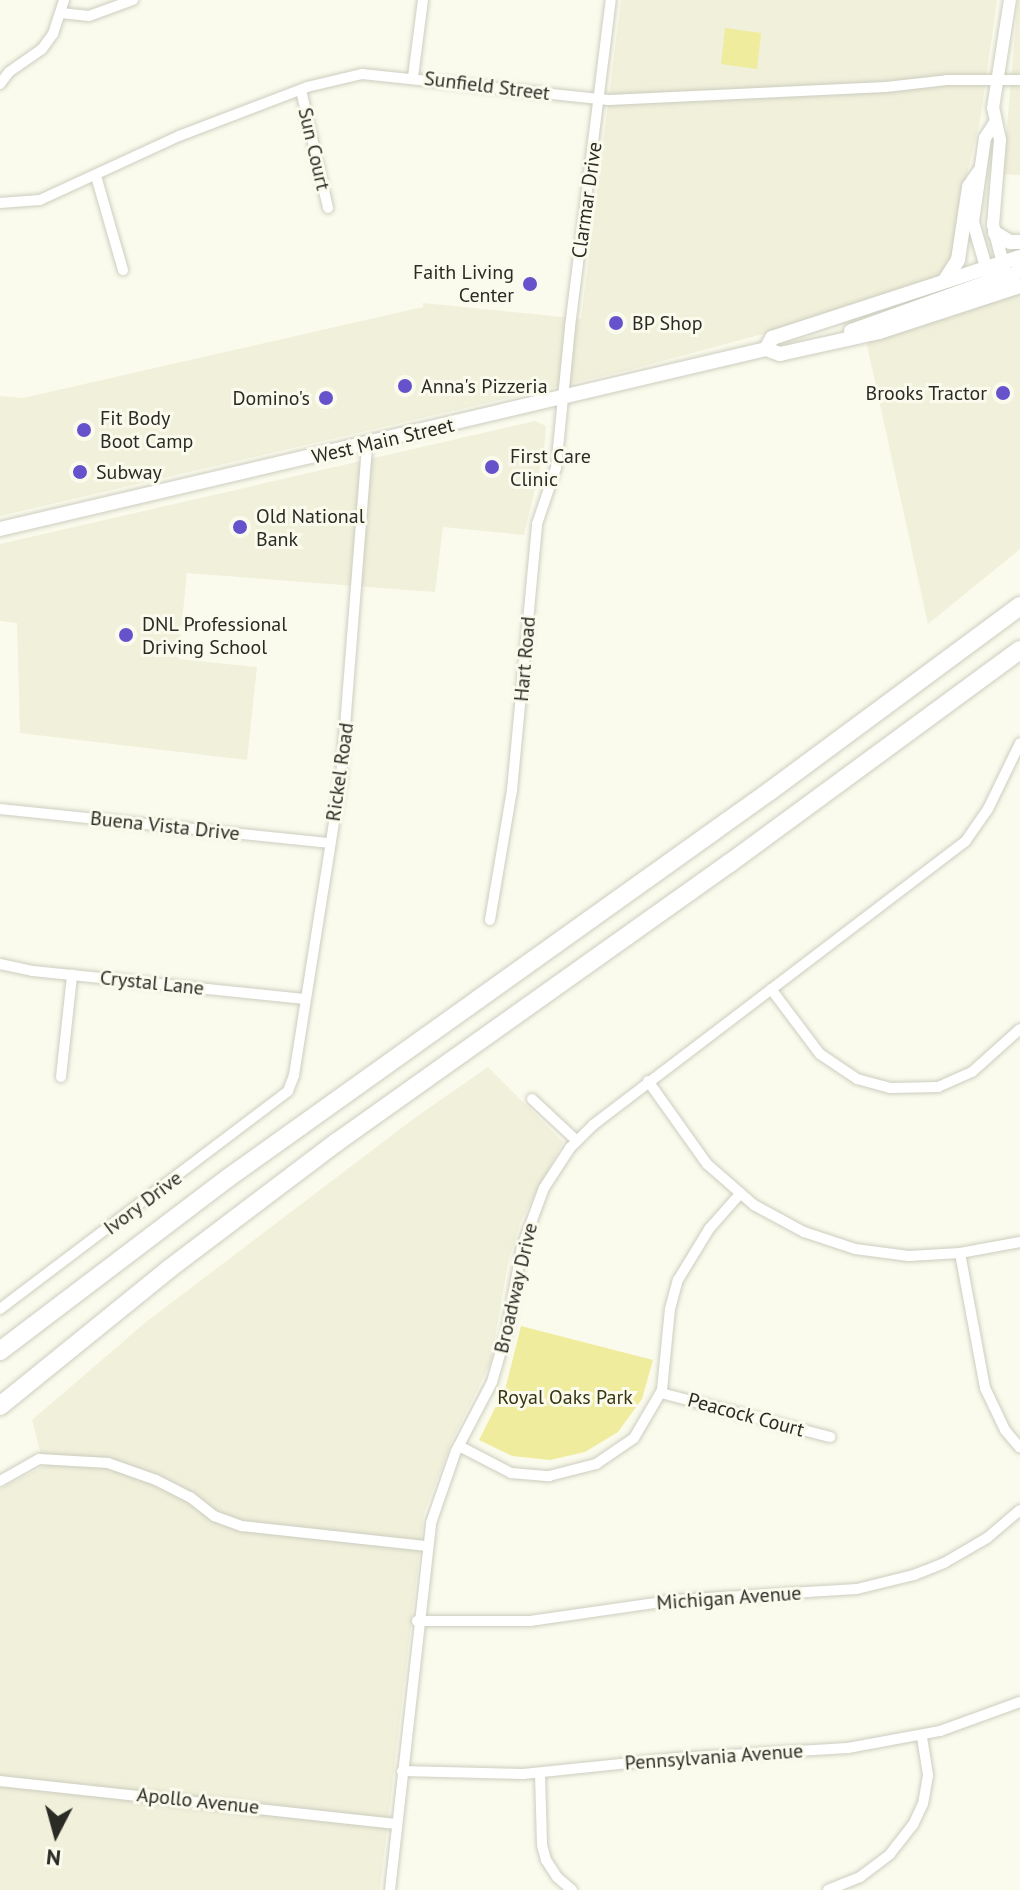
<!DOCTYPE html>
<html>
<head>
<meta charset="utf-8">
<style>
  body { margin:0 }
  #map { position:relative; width:1020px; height:1890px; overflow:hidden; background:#fbfbed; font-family:"PT Sans",sans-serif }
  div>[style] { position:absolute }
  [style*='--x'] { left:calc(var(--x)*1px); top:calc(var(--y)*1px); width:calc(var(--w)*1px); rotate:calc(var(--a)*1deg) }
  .built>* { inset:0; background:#f0f0db }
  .green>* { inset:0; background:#efec9e }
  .roads { filter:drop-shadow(0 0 2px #cdcdc0) drop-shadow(0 0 2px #cdcdc0) }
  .minor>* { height:10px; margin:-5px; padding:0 5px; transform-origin:5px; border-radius:5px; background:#fff }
  .tertiary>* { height:12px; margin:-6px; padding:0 6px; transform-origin:6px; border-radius:6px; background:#fff }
  .secondary>* { height:14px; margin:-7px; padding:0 7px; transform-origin:7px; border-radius:7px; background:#fff }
  .motorway>* { height:18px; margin:-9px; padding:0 9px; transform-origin:9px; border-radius:9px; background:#fff }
  .dots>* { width:22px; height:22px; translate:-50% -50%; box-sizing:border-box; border:4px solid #fbfbed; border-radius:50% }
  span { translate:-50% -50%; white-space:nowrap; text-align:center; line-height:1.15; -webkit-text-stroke:6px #fbfbed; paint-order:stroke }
  .street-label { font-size:20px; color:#2b2b26 }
  .poi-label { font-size:20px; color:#2b2b26 }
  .right { translate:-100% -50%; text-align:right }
  .left { translate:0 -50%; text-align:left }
  .park-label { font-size:20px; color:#373411 }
  .north { position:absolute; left:16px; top:1794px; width:80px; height:80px; -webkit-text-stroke:6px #fbfbed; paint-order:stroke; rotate:186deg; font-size:22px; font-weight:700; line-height:32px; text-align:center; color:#2b2b26 }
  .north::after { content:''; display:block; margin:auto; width:28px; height:36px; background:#2b2b26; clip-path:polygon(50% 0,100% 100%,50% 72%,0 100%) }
</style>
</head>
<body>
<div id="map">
  <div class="built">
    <i style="clip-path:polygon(621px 0,997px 0,980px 121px,964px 186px,953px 260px,941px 276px,771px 332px,629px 370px,0 516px,0 396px,23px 398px,423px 307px,423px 303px,581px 319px)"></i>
    <i style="clip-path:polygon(1018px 0,1020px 0,1020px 175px,1003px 174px)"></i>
    <i style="clip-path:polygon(1020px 293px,1020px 549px,928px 624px,867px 345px,870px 340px)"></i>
    <i style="clip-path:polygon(535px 421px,546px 426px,544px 452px,524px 535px,443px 527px,435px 592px,187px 573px,178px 659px,257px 667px,247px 760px,20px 733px,17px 623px,0 621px,0 544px)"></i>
    <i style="clip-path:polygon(488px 1067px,563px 1142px,521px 1221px,508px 1263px,491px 1362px,452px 1441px,424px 1513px,380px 1890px,0 1890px,0 1489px,44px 1466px,32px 1420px,146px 1322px,416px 1117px)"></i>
  </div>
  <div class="green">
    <i style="clip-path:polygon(725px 28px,761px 33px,757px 69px,721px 64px)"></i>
    <i style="clip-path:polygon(521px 1326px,653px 1360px,642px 1399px,618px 1432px,585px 1452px,550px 1460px,512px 1456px,479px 1440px,506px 1386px)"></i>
  </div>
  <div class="roads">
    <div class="minor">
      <i style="--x:61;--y:13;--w:28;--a:6"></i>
      <i style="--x:89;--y:16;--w:47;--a:-20"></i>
      <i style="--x:413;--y:77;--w:78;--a:-82.6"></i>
      <i style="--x:0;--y:84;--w:15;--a:-53"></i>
      <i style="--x:9;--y:72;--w:40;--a:-34.9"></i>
      <i style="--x:42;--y:49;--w:19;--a:-54"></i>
      <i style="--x:53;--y:34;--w:36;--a:-72"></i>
      <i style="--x:301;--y:90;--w:121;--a:77.1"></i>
      <i style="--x:96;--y:176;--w:98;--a:74"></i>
      <i style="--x:0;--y:203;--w:40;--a:-4.3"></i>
      <i style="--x:40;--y:200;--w:153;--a:-24.7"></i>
      <i style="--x:179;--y:136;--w:137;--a:-20.9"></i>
      <i style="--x:307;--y:87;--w:57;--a:-13.3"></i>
      <i style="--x:362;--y:74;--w:248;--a:6"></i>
      <i style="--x:609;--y:100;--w:277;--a:-2.7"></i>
      <i style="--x:886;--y:87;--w:61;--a:-6.5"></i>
      <i style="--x:947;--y:80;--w:73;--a:0"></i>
      <i style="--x:0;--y:809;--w:332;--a:5.9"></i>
      <i style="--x:490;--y:920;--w:132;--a:-80.4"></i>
      <i style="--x:512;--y:790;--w:267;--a:-84.6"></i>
      <i style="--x:537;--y:524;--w:59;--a:-71.3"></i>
      <i style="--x:556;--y:468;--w:142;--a:-84.3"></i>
      <i style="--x:570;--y:327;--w:330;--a:-82.9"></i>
      <i style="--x:0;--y:964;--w:34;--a:12"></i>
      <i style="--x:33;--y:971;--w:273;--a:5.9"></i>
      <i style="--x:771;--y:989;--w:81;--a:53"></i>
      <i style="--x:820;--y:1054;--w:45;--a:34"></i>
      <i style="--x:857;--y:1079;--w:34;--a:15"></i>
      <i style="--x:890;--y:1088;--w:48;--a:-1.2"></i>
      <i style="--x:938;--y:1087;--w:37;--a:-24"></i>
      <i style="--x:972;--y:1072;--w:64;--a:-41.9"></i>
      <i style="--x:61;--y:1077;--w:103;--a:-83.8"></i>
      <i style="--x:648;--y:1081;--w:102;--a:54.6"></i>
      <i style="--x:707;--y:1164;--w:62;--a:41.1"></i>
      <i style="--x:754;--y:1205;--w:57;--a:28.4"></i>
      <i style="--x:804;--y:1232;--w:54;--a:18.4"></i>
      <i style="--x:855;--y:1249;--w:54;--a:7.4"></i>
      <i style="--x:909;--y:1256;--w:51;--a:-3.4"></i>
      <i style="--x:960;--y:1253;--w:61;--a:-10.4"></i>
      <i style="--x:532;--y:1099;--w:60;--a:43"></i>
      <i style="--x:960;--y:1253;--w:137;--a:79.5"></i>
      <i style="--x:985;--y:1388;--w:47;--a:64.5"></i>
      <i style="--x:1005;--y:1430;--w:23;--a:50"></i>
      <i style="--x:0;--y:1309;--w:361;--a:-37.1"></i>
      <i style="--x:288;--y:1091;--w:17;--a:-69"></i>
      <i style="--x:294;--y:1075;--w:302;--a:-81"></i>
      <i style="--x:341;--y:777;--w:334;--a:-85.5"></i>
      <i style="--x:661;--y:1393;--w:175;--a:14.6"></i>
      <i style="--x:459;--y:1446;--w:59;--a:27.4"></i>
      <i style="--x:511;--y:1473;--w:38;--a:5"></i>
      <i style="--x:549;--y:1476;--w:49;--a:-14.3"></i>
      <i style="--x:596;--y:1464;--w:46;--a:-34.4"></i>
      <i style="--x:634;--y:1438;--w:56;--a:-59.7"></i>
      <i style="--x:662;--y:1390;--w:81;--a:-84.4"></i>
      <i style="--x:670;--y:1309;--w:30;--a:-75"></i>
      <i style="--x:678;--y:1280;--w:60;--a:-58.7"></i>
      <i style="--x:709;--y:1229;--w:47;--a:-48.5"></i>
      <i style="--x:0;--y:1481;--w:45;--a:-29.4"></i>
      <i style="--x:39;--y:1459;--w:69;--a:3.3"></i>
      <i style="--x:108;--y:1463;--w:51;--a:19.5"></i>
      <i style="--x:156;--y:1480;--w:38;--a:27"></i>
      <i style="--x:190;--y:1497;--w:31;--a:38"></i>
      <i style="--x:214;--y:1516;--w:30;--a:20"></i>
      <i style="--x:242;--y:1526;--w:186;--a:6.2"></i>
      <i style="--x:417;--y:1621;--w:113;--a:0"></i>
      <i style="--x:530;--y:1621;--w:148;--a:-8.2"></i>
      <i style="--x:676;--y:1600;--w:181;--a:-3.5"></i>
      <i style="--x:857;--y:1589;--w:59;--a:-13.8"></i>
      <i style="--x:914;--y:1575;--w:32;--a:-22"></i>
      <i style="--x:944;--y:1563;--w:50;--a:-30.2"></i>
      <i style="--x:987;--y:1538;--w:43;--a:-40.3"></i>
      <i style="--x:402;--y:1771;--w:121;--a:1.4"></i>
      <i style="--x:523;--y:1774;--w:157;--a:-5.9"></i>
      <i style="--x:679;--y:1758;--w:169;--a:-3.4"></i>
      <i style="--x:848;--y:1748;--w:94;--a:-10.5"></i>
      <i style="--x:940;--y:1731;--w:85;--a:-19.9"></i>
      <i style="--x:540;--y:1773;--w:72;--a:88.4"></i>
      <i style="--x:542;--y:1845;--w:16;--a:75"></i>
      <i style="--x:546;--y:1860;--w:20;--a:57"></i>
      <i style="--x:557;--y:1877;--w:20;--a:41"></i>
      <i style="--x:0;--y:1781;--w:398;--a:6.2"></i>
      <i style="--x:390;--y:1890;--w:369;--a:-83.6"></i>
      <i style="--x:431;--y:1523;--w:76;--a:-70.9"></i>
      <i style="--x:456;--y:1451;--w:78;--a:-62.4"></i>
      <i style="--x:492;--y:1382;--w:54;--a:-73.9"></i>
      <i style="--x:507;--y:1330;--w:84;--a:-79.8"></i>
      <i style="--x:522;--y:1247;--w:63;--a:-69.6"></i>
      <i style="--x:544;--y:1188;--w:48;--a:-57"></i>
      <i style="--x:570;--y:1148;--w:33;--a:-45"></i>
      <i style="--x:593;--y:1125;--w:467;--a:-37.3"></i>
      <i style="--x:965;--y:842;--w:40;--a:-55.1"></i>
      <i style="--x:988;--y:809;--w:73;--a:-64.1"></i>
      <i style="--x:828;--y:1890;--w:35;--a:-22"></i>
      <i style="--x:860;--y:1877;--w:38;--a:-37"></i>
      <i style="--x:890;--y:1854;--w:37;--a:-52"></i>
      <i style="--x:913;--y:1825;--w:23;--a:-65"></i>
      <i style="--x:923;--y:1804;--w:29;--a:-80"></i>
      <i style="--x:928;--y:1775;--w:39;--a:-99"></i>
    </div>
    <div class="tertiary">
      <i style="--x:1005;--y:271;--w:48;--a:-104.6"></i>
      <i style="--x:993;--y:225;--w:85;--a:-85.3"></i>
      <i style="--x:1000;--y:140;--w:33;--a:-102"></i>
      <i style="--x:993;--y:108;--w:109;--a:-81.1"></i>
      <i style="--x:988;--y:274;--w:54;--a:-106.1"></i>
      <i style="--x:973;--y:222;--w:85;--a:-81.9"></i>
      <i style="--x:985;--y:138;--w:17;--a:-57"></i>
    </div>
    <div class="secondary">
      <i style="--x:995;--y:233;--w:17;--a:31"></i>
      <i style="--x:1010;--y:242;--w:10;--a:0"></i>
      <i style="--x:945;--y:280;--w:24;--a:-57"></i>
      <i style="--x:958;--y:260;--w:74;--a:-81.4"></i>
      <i style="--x:969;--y:187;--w:18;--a:-56"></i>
      <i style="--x:997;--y:290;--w:9;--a:-58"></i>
      <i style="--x:1002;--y:282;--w:22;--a:-34"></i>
      <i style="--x:851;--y:331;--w:149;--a:-19.7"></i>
      <i style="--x:991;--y:281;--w:21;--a:-59"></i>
      <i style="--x:766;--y:349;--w:13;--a:-61"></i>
      <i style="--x:772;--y:338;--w:261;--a:-18.1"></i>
      <i style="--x:0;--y:529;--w:787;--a:-13.22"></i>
      <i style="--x:766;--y:349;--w:15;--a:20"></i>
      <i style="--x:780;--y:354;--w:101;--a:-12.5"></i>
      <i style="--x:879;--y:332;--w:148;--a:-18.1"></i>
    </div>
    <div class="motorway">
      <i style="--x:0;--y:1351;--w:286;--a:-37.2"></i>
      <i style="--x:228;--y:1178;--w:666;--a:-35.53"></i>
      <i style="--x:770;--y:791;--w:311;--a:-36.5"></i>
      <i style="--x:0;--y:1406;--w:218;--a:-39"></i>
      <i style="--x:169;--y:1269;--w:211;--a:-37.1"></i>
      <i style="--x:337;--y:1142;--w:482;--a:-35.4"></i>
      <i style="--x:730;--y:863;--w:360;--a:-36.3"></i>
    </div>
  </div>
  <div class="dots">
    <i style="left:530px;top:284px;background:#6652cb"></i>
    <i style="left:616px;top:323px;background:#6652cb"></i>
    <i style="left:405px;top:386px;background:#6652cb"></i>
    <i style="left:1003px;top:393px;background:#6652cb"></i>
    <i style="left:326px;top:398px;background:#6652cb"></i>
    <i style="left:84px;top:430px;background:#6652cb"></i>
    <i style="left:492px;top:467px;background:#6652cb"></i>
    <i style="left:80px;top:472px;background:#6652cb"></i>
    <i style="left:240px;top:527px;background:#6652cb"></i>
    <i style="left:126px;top:635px;background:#6652cb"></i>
  </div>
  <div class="street-label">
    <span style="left:487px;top:86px;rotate:7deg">Sunfield Street</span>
    <span style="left:314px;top:149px;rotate:77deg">Sun Court</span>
    <span style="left:587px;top:200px;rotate:-82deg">Clarmar Drive</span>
    <span style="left:383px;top:441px;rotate:-13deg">West Main Street</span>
    <span style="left:525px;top:659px;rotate:-85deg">Hart Road</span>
    <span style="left:340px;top:772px;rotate:-82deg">Rickel Road</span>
    <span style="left:165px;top:826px;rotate:6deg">Buena Vista Drive</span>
    <span style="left:152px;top:983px;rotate:6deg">Crystal Lane</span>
    <span style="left:143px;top:1203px;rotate:-37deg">Ivory Drive</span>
    <span style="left:516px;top:1288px;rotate:-77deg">Broadway Drive</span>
    <span style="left:746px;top:1415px;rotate:15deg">Peacock Court</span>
    <span style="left:729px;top:1598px;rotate:-4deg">Michigan Avenue</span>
    <span style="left:714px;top:1757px;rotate:-4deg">Pennsylvania Avenue</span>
    <span style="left:198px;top:1801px;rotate:6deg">Apollo Avenue</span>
  </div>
  <div class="poi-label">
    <span class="right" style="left:514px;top:284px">Faith Living<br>Center</span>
    <span class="left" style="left:632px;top:323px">BP Shop</span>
    <span class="left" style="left:421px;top:386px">Anna's Pizzeria</span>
    <span class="right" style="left:987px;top:393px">Brooks Tractor</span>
    <span class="right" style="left:310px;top:398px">Domino's</span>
    <span class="left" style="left:100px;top:430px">Fit Body<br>Boot Camp</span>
    <span class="left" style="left:510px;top:468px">First Care<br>Clinic</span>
    <span class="left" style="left:96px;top:472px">Subway</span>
    <span class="left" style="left:256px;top:528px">Old National<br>Bank</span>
    <span class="left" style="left:142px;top:636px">DNL Professional<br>Driving School</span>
  </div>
  <div class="park-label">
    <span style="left:565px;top:1397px">Royal Oaks Park</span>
  </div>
  <div class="north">N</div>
</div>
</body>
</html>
